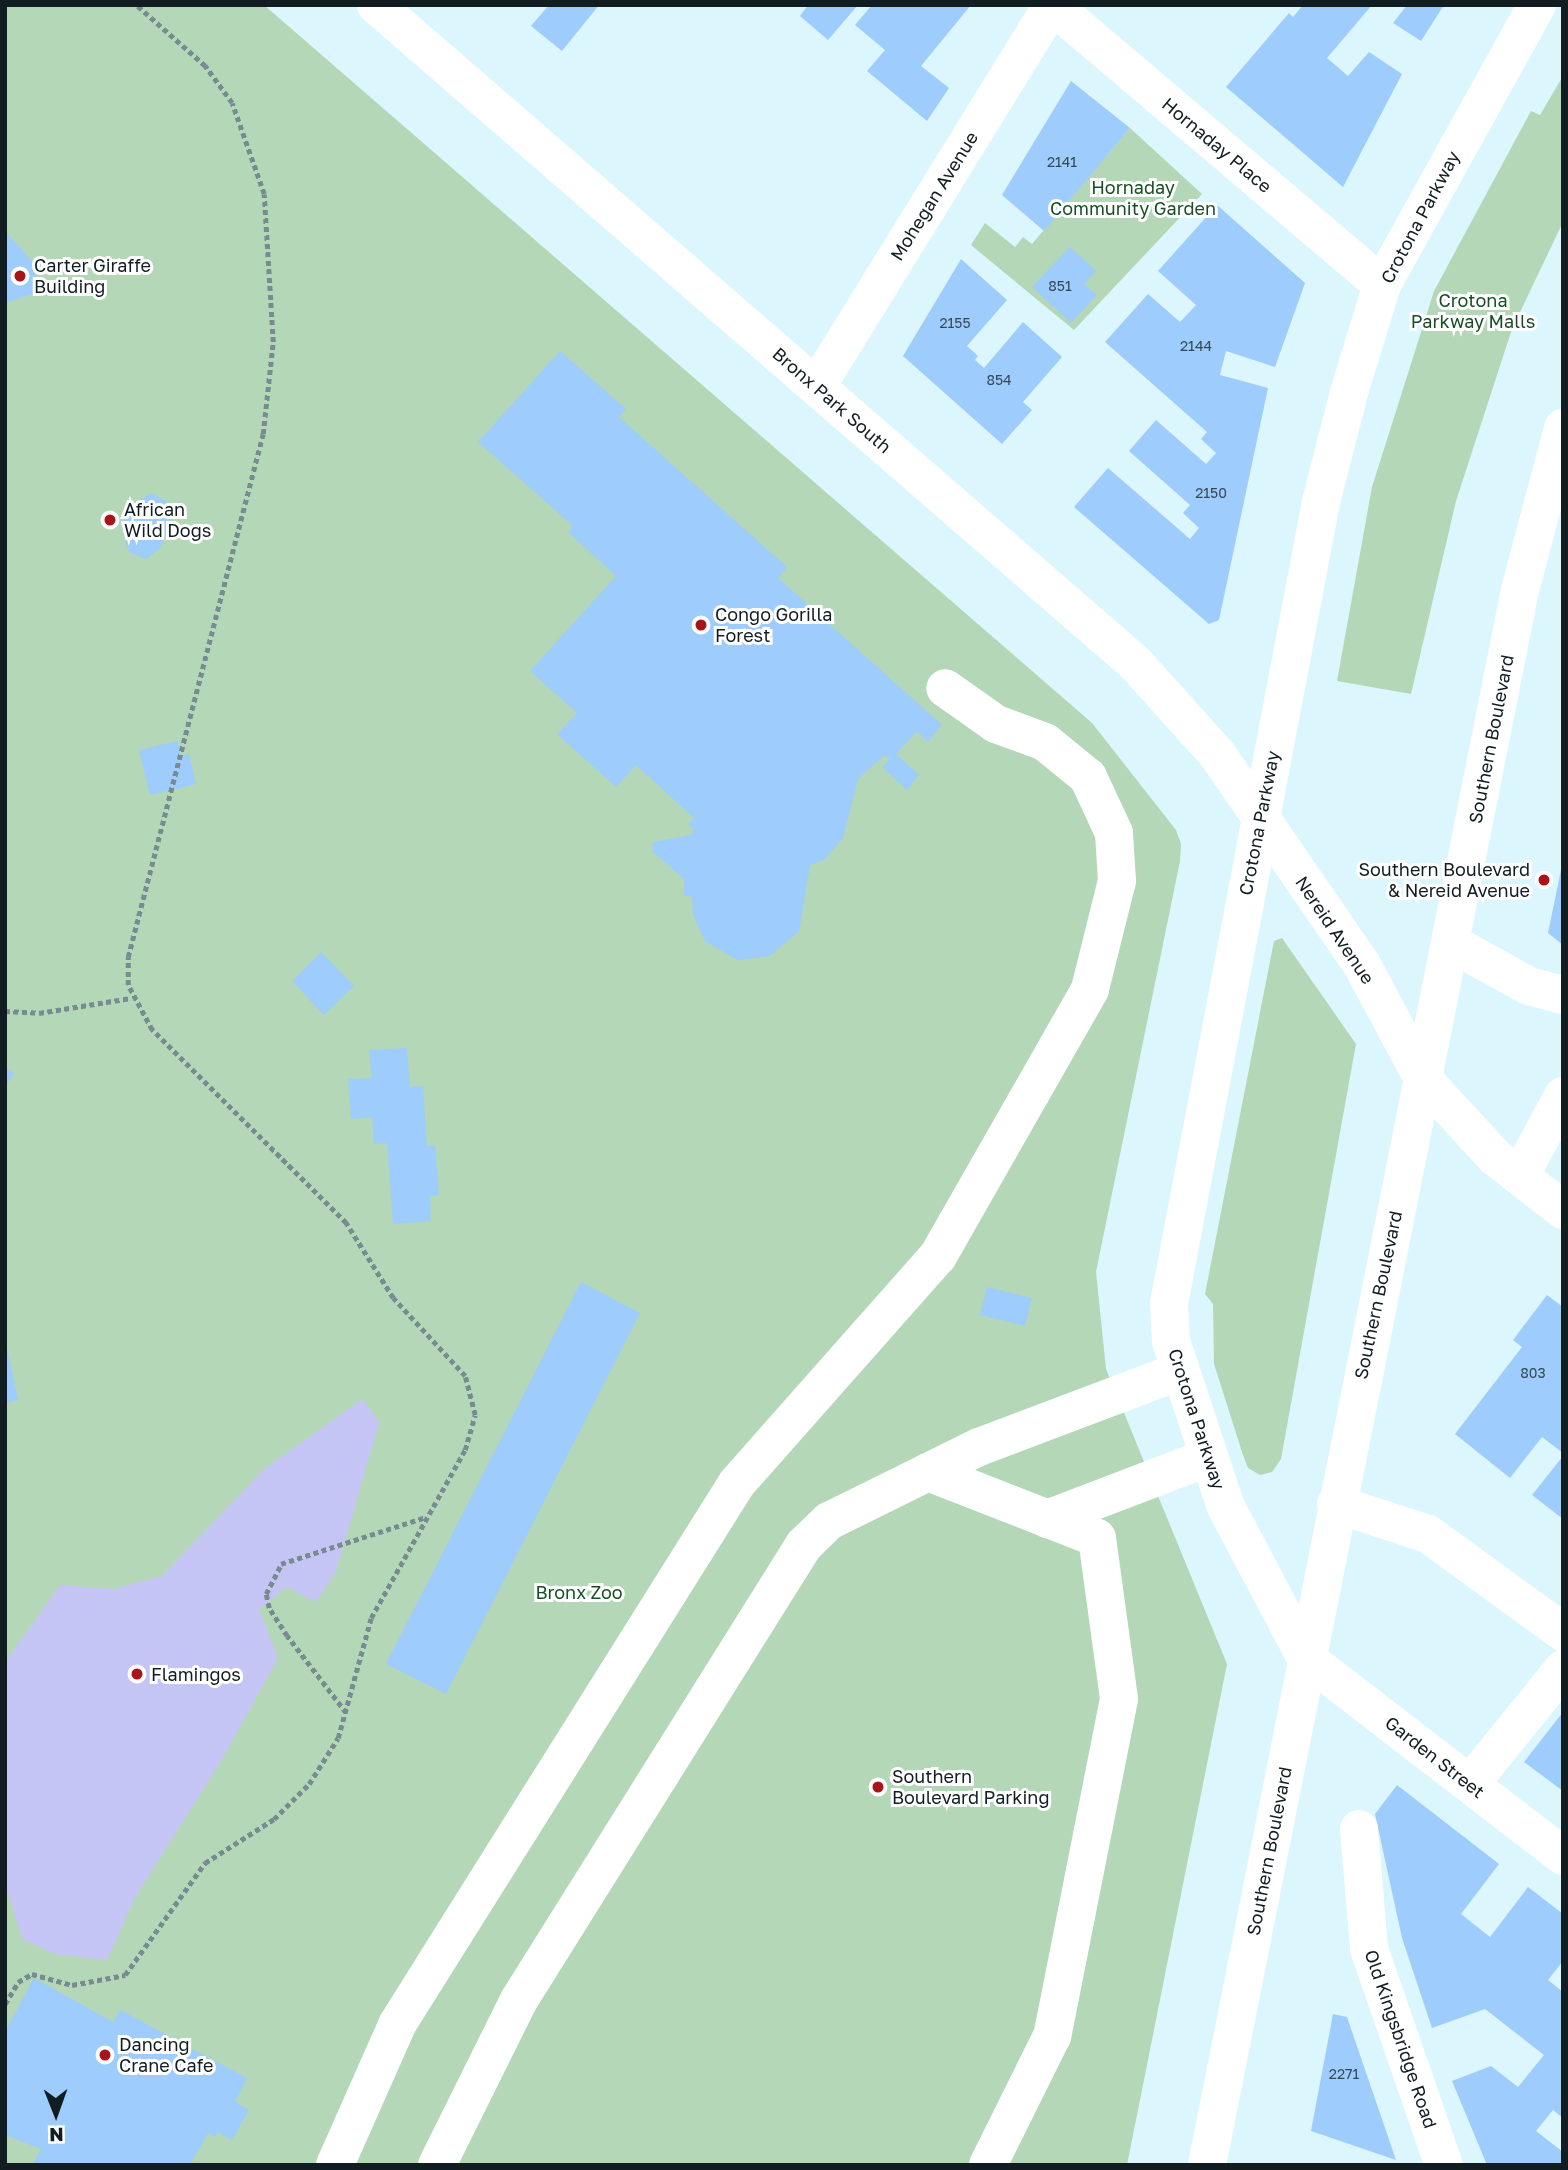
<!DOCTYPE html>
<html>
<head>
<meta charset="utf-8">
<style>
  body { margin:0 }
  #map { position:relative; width:1568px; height:2170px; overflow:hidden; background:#dcf6fd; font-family:"Golos Text",sans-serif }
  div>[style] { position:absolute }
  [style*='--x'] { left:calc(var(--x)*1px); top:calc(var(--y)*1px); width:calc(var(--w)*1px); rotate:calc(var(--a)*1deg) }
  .green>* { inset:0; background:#b3d7b7 }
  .water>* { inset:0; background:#c4c5f5 }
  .building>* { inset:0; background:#9eccfc }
  .path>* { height:4.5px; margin-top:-2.25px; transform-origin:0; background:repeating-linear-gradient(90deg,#788b90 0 5px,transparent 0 8.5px) }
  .minor>* { height:38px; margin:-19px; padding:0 19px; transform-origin:19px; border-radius:19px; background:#fff }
  .major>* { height:38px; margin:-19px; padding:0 19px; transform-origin:19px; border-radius:19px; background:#fff }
  .dots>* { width:19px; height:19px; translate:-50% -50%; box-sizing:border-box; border:4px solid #fff; border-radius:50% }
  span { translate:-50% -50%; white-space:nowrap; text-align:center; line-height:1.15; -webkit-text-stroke:6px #fff; paint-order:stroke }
  .number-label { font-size:14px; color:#344957 }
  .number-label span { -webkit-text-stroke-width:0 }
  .street-label { font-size:18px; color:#111d20 }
  .park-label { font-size:18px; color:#174f24 }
  .poi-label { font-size:18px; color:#111d20 }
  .left { translate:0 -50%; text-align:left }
  .right { translate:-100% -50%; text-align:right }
  .frame { position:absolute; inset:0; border:7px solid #111d20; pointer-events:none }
  .north { position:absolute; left:21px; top:2079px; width:70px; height:70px; -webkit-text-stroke:5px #fff; paint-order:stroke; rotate:179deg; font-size:19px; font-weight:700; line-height:28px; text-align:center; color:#111d20 }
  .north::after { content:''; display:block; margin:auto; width:24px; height:32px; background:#111d20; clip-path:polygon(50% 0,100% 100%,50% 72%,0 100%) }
</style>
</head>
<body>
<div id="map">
  <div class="green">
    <i style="clip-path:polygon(5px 5px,264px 5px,1092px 723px,1176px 830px,1181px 844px,1180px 861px,1096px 1272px,1106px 1369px,1227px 1664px,1127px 2165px,5px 2165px)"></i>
    <i style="clip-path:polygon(1563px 76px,1563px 222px,1512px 329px,1456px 501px,1411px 694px,1337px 681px,1372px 487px,1434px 291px,1531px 111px,1540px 115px)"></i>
    <i style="clip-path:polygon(1130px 128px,1202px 194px,1074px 330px,971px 245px,985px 223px,1015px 247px,1023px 237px,1032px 244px)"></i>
    <i style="clip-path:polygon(1282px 938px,1356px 1044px,1281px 1459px,1272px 1472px,1260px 1475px,1248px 1468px,1243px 1455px,1214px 1364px,1213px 1304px,1205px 1294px,1274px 941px)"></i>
  </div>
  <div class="water">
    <i style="clip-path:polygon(363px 1399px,379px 1423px,336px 1571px,316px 1602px,287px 1587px,259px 1609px,278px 1658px,221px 1761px,134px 1899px,107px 1960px,56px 1954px,23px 1940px,5px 1884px,5px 1662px,60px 1585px,113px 1589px,162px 1576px,264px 1469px)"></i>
  </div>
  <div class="building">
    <i style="clip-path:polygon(549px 5px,599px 5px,562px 51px,531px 26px)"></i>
    <i style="clip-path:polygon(808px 5px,858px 5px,828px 40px,800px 16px)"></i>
    <i style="clip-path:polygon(872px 5px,971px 5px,921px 66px,949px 88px,927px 121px,867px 71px,885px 50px,855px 25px)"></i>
    <i style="clip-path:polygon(1303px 5px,1372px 5px,1327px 58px,1348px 76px,1369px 52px,1402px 74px,1343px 187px,1226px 87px,1289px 13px,1293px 17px)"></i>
    <i style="clip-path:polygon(1407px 5px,1444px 5px,1421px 41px,1393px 23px)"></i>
    <i style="clip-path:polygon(1071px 81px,1130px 128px,1044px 231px,1002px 195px)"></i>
    <i style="clip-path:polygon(1217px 205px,1305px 283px,1275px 367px,1226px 351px,1220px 375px,1268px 388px,1219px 620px,1209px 624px,1074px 507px,1108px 468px,1190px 539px,1199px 528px,1183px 513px,1190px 505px,1129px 451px,1156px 420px,1206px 464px,1216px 453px,1201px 439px,1207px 432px,1105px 342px,1148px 294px,1180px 322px,1196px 305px,1158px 271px)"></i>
    <i style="clip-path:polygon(5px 231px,31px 260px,41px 291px,5px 303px)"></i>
    <i style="clip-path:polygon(1070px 247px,1096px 271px,1084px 284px,1097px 295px,1071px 323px,1032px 287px)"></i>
    <i style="clip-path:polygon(961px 259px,1007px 300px,967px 346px,978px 356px,975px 360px,984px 368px,1023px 322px,1062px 357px,1023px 402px,1032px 410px,1002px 444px,903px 356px)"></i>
    <i style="clip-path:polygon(560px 351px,626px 409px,619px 417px,787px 567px,778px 578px,942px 725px,928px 742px,917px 731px,896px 754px,919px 775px,907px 790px,882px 767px,890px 759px,885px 755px,858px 779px,843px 838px,824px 860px,810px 865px,799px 931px,770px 956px,737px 960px,705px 941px,693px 915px,692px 897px,684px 895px,684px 879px,653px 852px,653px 842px,691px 835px,694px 829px,688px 824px,694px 818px,636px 765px,616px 787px,557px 734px,577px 713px,530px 671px,616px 576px,568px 532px,573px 526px,478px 442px)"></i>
    <i style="clip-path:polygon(151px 493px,166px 501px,171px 525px,160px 548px,146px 559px,129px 552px,121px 525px,135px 503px)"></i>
    <i style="clip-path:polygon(178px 741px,181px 756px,189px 754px,196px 784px,150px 795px,139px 750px)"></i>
    <i style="clip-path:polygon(1562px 865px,1563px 865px,1563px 945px,1548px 933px)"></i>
    <i style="clip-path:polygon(321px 952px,354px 986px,324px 1015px,292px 981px)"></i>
    <i style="clip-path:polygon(407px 1048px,410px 1087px,423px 1086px,427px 1146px,435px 1145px,439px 1195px,430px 1196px,431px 1221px,393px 1224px,387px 1143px,374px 1144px,372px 1117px,351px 1119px,348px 1079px,372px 1078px,369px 1050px)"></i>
    <i style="clip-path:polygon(5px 1068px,14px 1073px,5px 1087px)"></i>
    <i style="clip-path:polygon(581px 1282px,640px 1313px,446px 1694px,386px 1664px)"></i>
    <i style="clip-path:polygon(987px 1287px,1032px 1298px,1025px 1326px,980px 1315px)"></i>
    <i style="clip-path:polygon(1547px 1295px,1563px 1307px,1563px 1453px,1542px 1437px,1510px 1478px,1455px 1434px,1522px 1347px,1513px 1340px)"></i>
    <i style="clip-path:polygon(6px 1343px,18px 1400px,5px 1403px,5px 1344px)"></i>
    <i style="clip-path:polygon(1563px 1456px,1563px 1519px,1532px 1495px)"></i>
    <i style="clip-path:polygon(1563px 1712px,1563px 1791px,1524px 1762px)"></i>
    <i style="clip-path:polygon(1397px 1785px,1499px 1864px,1461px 1914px,1490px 1937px,1528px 1887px,1563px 1914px,1563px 1961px,1548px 1980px,1563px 1992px,1563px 2118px,1553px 2110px,1536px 2131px,1563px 2152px,1563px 2165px,1487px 2165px,1452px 2081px,1491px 2066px,1518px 2087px,1544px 2055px,1485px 2009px,1432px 2028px,1402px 1938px,1375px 1814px)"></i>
    <i style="clip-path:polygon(34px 1978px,113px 2022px,120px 2010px,247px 2078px,235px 2102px,249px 2110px,232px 2140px,218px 2132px,215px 2137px,208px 2133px,190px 2165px,32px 2165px,41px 2149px,5px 2135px,5px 2032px)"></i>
    <i style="clip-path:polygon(1333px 2014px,1347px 2017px,1396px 2160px,1311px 2131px)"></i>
  </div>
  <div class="path">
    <i style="--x:5;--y:1011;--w:34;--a:3"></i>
    <i style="--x:39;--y:1013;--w:93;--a:-9.3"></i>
    <i style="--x:346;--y:1713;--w:97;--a:-127.5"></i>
    <i style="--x:287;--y:1636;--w:33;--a:-123"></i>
    <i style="--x:269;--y:1608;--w:14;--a:-102"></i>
    <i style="--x:266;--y:1594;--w:34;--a:-63"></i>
    <i style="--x:281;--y:1564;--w:152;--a:-18"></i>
    <i style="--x:5;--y:2004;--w:26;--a:-59"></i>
    <i style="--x:18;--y:1982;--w:16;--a:-30"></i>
    <i style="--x:32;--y:1974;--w:41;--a:15.4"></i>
    <i style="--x:72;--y:1985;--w:54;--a:-10.7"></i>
    <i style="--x:125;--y:1975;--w:138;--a:-54.5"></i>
    <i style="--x:205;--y:1863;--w:82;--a:-32.5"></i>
    <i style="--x:274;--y:1819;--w:49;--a:-45"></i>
    <i style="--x:309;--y:1784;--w:54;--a:-57.8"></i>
    <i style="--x:338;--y:1738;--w:124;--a:-74.6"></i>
    <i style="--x:371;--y:1618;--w:193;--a:-60.8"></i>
    <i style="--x:465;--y:1450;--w:36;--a:-74"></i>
    <i style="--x:475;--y:1415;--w:40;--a:-104.4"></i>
    <i style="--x:465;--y:1376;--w:106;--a:-132.7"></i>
    <i style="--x:393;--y:1298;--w:89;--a:-122.1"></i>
    <i style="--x:346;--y:1223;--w:274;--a:-135.1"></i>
    <i style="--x:152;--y:1030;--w:51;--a:-118.1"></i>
    <i style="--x:128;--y:985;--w:28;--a:-90"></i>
    <i style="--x:128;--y:957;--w:540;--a:-75.53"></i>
    <i style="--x:263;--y:434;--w:93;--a:-83.8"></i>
    <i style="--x:273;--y:342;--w:148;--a:-93.5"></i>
    <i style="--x:264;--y:194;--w:96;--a:-109.4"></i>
    <i style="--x:232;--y:103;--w:46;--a:-126.1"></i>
    <i style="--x:205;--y:66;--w:92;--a:-138.5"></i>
  </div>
  <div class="minor">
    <i style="--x:376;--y:5;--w:1005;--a:40.92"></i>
    <i style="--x:1135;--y:663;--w:122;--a:48"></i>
    <i style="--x:1217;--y:754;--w:256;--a:55.5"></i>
    <i style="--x:1362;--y:965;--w:129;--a:61.8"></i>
    <i style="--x:1423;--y:1079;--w:106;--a:47.3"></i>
    <i style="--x:1495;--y:1157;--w:86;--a:37.9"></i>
    <i style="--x:1537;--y:5;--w:320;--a:119"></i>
    <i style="--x:1382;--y:285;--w:109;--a:107.1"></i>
    <i style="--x:1350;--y:389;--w:117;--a:104.4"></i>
    <i style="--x:1321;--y:502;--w:815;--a:100.74"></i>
    <i style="--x:1169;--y:1303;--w:38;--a:87"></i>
    <i style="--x:1171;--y:1341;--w:175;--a:71.7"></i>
    <i style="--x:1226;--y:1507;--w:171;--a:62.1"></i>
    <i style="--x:1306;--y:1658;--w:324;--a:37.6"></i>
    <i style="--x:817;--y:386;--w:448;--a:-58.3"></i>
    <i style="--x:1052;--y:5;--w:433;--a:40.3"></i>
    <i style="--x:1451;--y:943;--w:89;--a:28.9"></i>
    <i style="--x:1529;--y:986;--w:35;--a:15"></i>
    <i style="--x:1520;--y:1176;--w:91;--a:-61.7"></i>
    <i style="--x:928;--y:1472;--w:181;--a:21.3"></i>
    <i style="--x:1097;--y:1538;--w:162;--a:82.2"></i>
    <i style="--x:1119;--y:1699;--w:344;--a:101.2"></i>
    <i style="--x:1052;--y:2036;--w:144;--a:116.4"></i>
    <i style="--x:1336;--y:1504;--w:97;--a:18.1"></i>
    <i style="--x:1428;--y:1534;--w:167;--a:36"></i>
    <i style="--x:1047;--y:1519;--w:171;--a:-20.9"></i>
    <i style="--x:1470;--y:1784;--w:148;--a:-51"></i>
    <i style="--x:1359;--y:1829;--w:120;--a:85.2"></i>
    <i style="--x:1369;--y:1949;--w:229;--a:70.9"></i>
    <i style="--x:335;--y:2165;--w:155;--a:-66.1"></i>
    <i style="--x:398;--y:2023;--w:638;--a:-57.88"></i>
    <i style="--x:737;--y:1483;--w:303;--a:-48.5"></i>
    <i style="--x:938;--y:1256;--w:307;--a:-60.3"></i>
    <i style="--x:1090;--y:989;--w:111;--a:-76"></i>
    <i style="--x:1117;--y:881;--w:48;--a:-93.6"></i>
    <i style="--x:1114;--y:833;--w:62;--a:-114.9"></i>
    <i style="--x:1088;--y:777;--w:55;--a:-140.9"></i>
    <i style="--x:1045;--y:742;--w:52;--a:-159.8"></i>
    <i style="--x:996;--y:724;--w:62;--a:-144.8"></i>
    <i style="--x:437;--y:2165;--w:184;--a:-63.6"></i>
    <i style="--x:519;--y:2000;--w:537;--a:-57.94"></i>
    <i style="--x:804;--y:1545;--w:35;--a:-44"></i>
    <i style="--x:829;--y:1521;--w:167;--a:-26.3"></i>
    <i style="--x:979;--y:1447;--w:215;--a:-20.7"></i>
  </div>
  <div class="major">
    <i style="--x:1207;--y:2165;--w:1606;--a:-78.76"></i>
    <i style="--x:1520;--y:590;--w:168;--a:-75.1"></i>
  </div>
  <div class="dots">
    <i style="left:20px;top:276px;background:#a91419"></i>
    <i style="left:110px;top:520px;background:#a91419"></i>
    <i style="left:701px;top:625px;background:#a91419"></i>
    <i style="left:1544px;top:880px;background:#a91419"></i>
    <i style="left:137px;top:1674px;background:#a91419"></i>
    <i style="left:878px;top:1787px;background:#a91419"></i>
    <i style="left:105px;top:2055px;background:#a91419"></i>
  </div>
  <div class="number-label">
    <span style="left:1062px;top:162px">2141</span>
    <span style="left:1060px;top:286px">851</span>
    <span style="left:955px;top:323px">2155</span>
    <span style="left:1196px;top:346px">2144</span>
    <span style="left:999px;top:380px">854</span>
    <span style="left:1211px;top:493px">2150</span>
    <span style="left:1533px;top:1373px">803</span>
    <span style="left:1344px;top:2074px">2271</span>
  </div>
  <div class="street-label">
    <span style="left:1217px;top:145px;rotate:40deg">Hornaday Place</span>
    <span style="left:934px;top:196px;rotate:-58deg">Mohegan Avenue</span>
    <span style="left:1420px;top:217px;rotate:-62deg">Crotona Parkway</span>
    <span style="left:832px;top:400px;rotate:41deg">Bronx Park South</span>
    <span style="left:1491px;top:739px;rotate:-79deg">Southern Boulevard</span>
    <span style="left:1259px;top:823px;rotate:-79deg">Crotona Parkway</span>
    <span style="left:1335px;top:930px;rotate:56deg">Nereid Avenue</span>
    <span style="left:1378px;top:1295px;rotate:-78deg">Southern Boulevard</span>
    <span style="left:1197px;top:1419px;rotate:72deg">Crotona Parkway</span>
    <span style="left:1435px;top:1757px;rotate:38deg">Garden Street</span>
    <span style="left:1269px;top:1851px;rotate:-79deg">Southern Boulevard</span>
    <span style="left:1401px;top:2039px;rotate:71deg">Old Kingsbridge Road</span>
  </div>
  <div class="park-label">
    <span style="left:1133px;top:198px">Hornaday<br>Community Garden</span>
    <span style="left:1473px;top:311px">Crotona<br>Parkway Malls</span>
    <span style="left:579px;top:1592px">Bronx Zoo</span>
  </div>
  <div class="poi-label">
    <span class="left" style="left:34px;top:276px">Carter Giraffe<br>Building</span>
    <span class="left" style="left:124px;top:520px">African<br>Wild Dogs</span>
    <span class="left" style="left:715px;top:625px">Congo Gorilla<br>Forest</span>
    <span class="right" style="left:1530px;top:880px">Southern Boulevard<br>&amp; Nereid Avenue</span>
    <span class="left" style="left:151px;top:1674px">Flamingos</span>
    <span class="left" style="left:892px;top:1787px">Southern<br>Boulevard Parking</span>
    <span class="left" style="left:119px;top:2055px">Dancing<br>Crane Cafe</span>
  </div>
  <div class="frame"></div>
  <div class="north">N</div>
</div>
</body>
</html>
